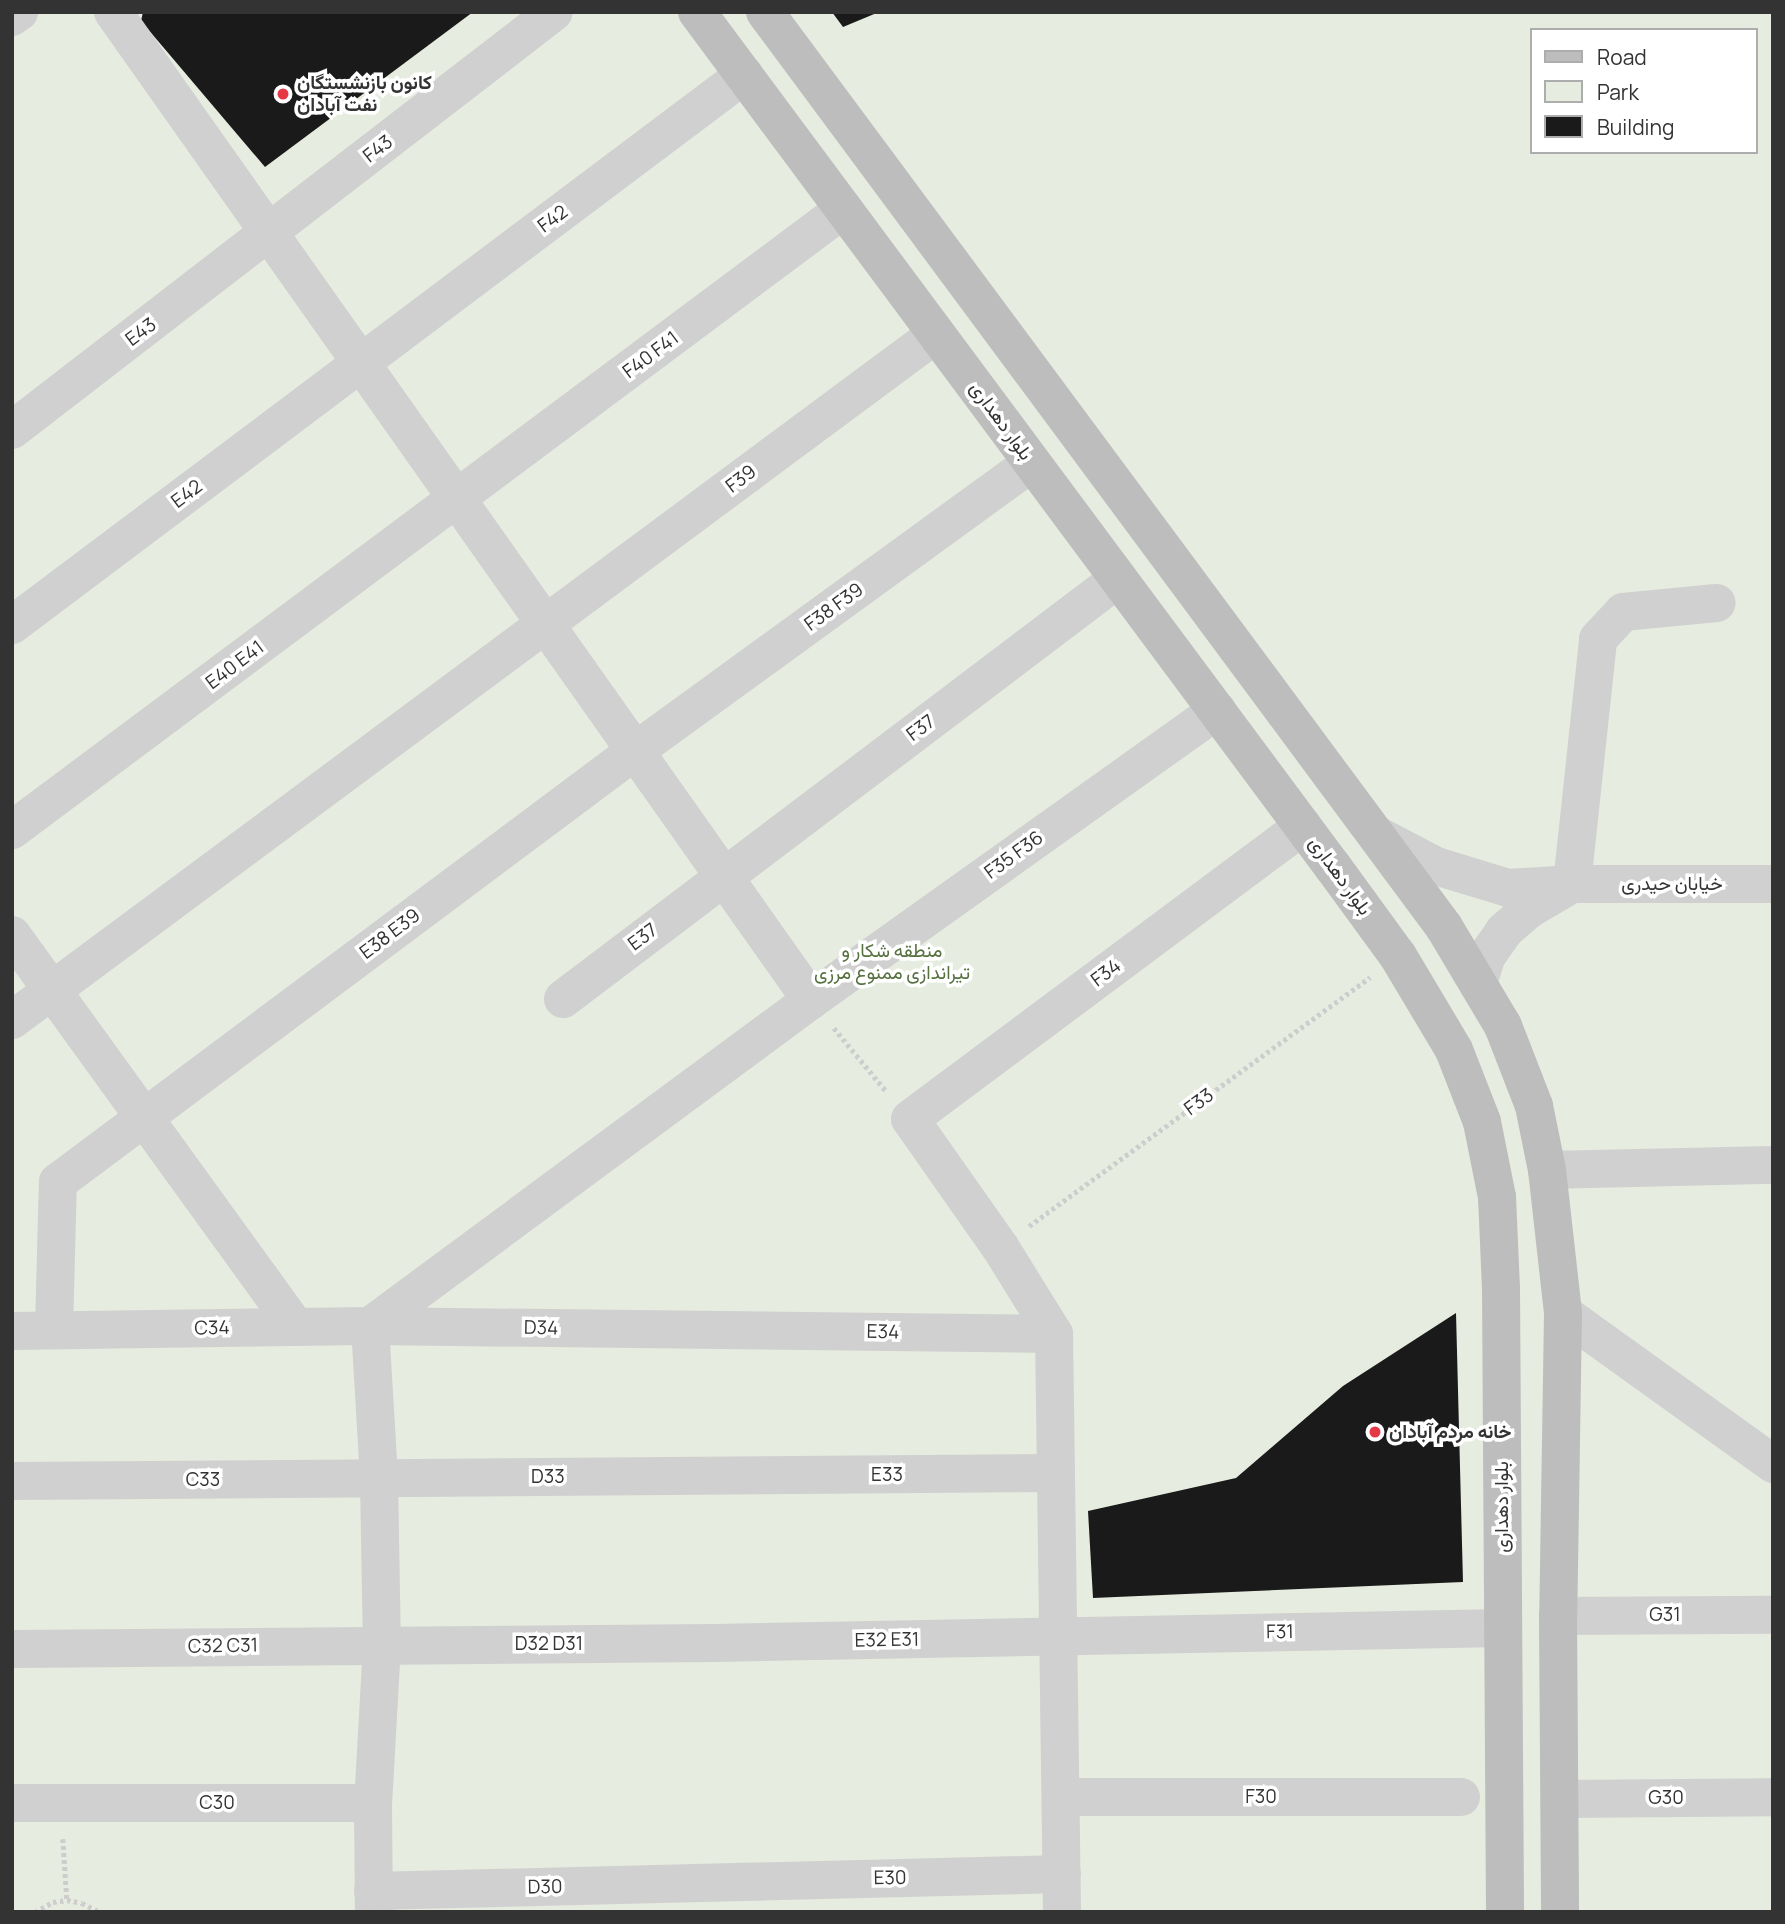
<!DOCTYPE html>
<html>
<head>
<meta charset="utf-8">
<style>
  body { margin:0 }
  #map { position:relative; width:1785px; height:1924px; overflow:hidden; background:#fff; font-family:Manrope,Vazirmatn,sans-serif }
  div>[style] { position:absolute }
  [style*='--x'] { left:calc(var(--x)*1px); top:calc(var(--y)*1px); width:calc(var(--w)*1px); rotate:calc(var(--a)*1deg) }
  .green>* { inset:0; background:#e6ecdf }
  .building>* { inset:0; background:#1a1a1a }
  .path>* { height:4.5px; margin-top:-2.25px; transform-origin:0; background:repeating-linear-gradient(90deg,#cdcdcd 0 3.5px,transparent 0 7px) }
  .minor>* { height:38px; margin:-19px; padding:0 19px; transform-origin:19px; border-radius:19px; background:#d0d0d0 }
  .tertiary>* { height:38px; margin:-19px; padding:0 19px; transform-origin:19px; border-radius:19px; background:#d0d0d0 }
  .secondary>* { height:38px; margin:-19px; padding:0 19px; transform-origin:19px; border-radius:19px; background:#bdbdbd }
  .dots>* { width:19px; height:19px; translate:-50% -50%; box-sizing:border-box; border:4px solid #fff; border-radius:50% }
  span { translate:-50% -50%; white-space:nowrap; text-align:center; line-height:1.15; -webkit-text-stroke:7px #fff; paint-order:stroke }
  .poi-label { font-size:19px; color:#333; font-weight:700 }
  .left { translate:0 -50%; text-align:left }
  .street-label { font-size:19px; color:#333 }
  .park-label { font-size:19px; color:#56703f }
  .frame { position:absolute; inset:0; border:14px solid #333; pointer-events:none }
  .legend { position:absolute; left:1530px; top:28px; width:228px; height:126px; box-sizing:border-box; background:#fff; border:2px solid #adadad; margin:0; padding:9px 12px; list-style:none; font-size:21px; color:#333 }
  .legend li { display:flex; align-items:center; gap:14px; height:35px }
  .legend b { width:35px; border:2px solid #adadad }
</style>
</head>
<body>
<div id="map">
  <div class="green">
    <i style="clip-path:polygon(evenodd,12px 12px,1773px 12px,1773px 1912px,12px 1912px,12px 12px,1531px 30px,1755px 30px,1755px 152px,1531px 152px,1531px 30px)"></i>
  </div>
  <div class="building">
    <i style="clip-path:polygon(143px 12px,473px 12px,265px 167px,141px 21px)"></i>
    <i style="clip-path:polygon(832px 12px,879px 12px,843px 27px)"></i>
    <i style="clip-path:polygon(1456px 1313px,1463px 1582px,1093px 1598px,1088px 1511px,1236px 1478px,1343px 1386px)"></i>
  </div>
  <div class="path">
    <i style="--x:834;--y:1028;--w:83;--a:50.4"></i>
    <i style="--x:1029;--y:1226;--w:422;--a:-36.1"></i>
    <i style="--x:63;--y:1839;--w:61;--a:86.2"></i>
    <i style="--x:35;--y:1912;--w:21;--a:-29"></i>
    <i style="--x:53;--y:1902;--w:14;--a:-8"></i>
    <i style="--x:67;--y:1900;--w:15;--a:11"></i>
    <i style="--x:82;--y:1903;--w:20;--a:27"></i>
  </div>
  <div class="minor">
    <i style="--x:113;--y:12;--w:1210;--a:54.76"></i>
    <i style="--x:12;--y:17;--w:9;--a:-36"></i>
    <i style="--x:12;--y:430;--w:684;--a:-37.64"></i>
    <i style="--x:12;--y:625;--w:916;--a:-36.92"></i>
    <i style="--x:12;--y:830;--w:1038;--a:-36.74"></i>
    <i style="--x:1572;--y:884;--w:246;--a:-83.9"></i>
    <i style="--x:1598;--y:639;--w:37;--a:-47"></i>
    <i style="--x:1623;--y:612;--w:94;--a:-5.5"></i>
    <i style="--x:12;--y:935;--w:484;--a:54.1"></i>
    <i style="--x:563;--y:999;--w:696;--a:-37.12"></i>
    <i style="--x:12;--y:1020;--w:1151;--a:-36.59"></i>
    <i style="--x:1547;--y:1170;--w:226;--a:-1.3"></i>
    <i style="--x:1563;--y:1313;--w:259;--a:35.7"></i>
    <i style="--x:370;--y:1326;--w:548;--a:-36.47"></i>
    <i style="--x:811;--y:1000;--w:499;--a:-35.5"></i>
    <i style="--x:370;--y:1326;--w:153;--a:86.6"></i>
    <i style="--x:379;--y:1479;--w:165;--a:89"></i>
    <i style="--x:382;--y:1644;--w:159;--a:93.2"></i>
    <i style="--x:373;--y:1803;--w:109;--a:89.5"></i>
    <i style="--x:54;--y:1330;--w:148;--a:-88.5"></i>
    <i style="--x:58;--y:1182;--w:720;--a:-36.76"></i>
    <i style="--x:635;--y:751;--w:490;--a:-36"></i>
    <i style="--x:12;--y:1331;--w:358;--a:-0.8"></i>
    <i style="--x:370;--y:1326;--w:684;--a:0.67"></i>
    <i style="--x:12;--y:1481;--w:1044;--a:-0.44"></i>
    <i style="--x:1558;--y:1616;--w:215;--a:-0.3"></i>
    <i style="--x:12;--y:1649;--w:703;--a:-0.49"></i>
    <i style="--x:715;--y:1643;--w:787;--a:-1.09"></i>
    <i style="--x:1061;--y:1797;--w:400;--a:0"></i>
    <i style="--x:1560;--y:1799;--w:213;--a:-0.5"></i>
    <i style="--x:12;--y:1803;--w:361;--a:0"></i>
    <i style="--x:373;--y:1891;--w:689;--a:-1.41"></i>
    <i style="--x:1062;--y:1912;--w:578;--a:-90.79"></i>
    <i style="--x:1054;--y:1334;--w:102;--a:-121.8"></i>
    <i style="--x:1000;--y:1247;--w:156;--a:-125.1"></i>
    <i style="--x:910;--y:1119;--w:490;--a:-36.7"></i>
  </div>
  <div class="tertiary">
    <i style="--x:1377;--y:835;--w:67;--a:27.7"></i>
    <i style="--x:1436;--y:866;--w:75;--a:17"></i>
    <i style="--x:1508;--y:888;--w:64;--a:-3.6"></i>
    <i style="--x:1572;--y:884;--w:201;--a:0"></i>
    <i style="--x:1478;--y:984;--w:28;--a:-73"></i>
    <i style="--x:1486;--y:957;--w:32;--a:-55"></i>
    <i style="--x:1504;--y:931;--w:32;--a:-41"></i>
    <i style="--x:1528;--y:910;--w:45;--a:-30.5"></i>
  </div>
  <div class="secondary">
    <i style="--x:697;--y:12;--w:1066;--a:53.36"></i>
    <i style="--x:1333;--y:867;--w:110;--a:53.9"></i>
    <i style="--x:1398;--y:956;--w:109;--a:59.2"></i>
    <i style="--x:1454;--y:1050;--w:77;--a:68.7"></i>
    <i style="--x:1482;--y:1122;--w:76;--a:78.7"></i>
    <i style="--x:1497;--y:1197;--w:91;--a:87.5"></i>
    <i style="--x:1501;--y:1288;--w:624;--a:89.63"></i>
    <i style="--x:765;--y:12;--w:1139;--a:53.42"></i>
    <i style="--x:1444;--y:927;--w:115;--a:59.2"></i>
    <i style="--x:1503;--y:1026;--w:86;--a:68.8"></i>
    <i style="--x:1534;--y:1106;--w:65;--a:78.5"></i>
    <i style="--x:1547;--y:1170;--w:144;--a:83.6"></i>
    <i style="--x:1563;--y:1313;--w:303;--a:90.9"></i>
    <i style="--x:1558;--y:1616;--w:296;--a:89.6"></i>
  </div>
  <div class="dots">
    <i style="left:283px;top:94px;background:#e63946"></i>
    <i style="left:1375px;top:1432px;background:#e63946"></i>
  </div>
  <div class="poi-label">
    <span class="left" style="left:297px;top:94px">کانون بازنشستگان<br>نفت آبادان</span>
    <span class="left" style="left:1389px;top:1432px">خانه مردم آبادان</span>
  </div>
  <div class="street-label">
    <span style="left:378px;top:149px;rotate:-38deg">F43</span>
    <span style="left:553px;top:219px;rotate:-37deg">F42</span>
    <span style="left:141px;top:332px;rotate:-37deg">E43</span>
    <span style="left:651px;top:355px;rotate:-37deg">F40 F41</span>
    <span style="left:1001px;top:421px;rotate:54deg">بلوار دهداری</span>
    <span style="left:741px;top:479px;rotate:-37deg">F39</span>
    <span style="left:187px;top:494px;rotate:-37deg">E42</span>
    <span style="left:834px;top:607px;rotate:-36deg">F38 F39</span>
    <span style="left:235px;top:665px;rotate:-37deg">E40 E41</span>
    <span style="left:921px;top:728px;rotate:-37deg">F37</span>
    <span style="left:1014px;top:855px;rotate:-36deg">F35 F36</span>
    <span style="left:1340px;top:876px;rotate:54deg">بلوار دهداری</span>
    <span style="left:1672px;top:884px">خیابان حیدری</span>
    <span style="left:390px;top:934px;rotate:-37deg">E38 E39</span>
    <span style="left:643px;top:937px;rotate:-37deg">E37</span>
    <span style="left:1106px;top:973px;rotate:-37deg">F34</span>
    <span style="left:1199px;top:1102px;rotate:-36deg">F33</span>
    <span style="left:212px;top:1328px;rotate:-1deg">C34</span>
    <span style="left:541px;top:1328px;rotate:1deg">D34</span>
    <span style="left:883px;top:1332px;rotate:1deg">E34</span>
    <span style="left:887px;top:1475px">E33</span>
    <span style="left:548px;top:1477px">D33</span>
    <span style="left:203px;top:1480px">C33</span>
    <span style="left:1502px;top:1507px;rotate:-90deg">بلوار دهداری</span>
    <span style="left:1665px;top:1615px">G31</span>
    <span style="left:1280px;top:1632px;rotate:-1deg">F31</span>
    <span style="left:887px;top:1640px;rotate:-1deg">E32 E31</span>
    <span style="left:549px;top:1644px">D32 D31</span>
    <span style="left:223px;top:1646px;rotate:-1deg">C32 C31</span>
    <span style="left:1261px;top:1797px">F30</span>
    <span style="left:1666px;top:1798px">G30</span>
    <span style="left:217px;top:1803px">C30</span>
    <span style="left:890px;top:1878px;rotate:-1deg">E30</span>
    <span style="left:545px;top:1887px;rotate:-1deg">D30</span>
  </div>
  <div class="park-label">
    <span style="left:892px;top:962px">منطقه شکار و<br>تیراندازی ممنوع مرزی</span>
  </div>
  <div class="frame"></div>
  <ul class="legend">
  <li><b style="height:9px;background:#bdbdbd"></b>Road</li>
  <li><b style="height:19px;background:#e6ecdf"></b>Park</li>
  <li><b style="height:19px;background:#1a1a1a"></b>Building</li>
  </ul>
</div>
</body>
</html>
